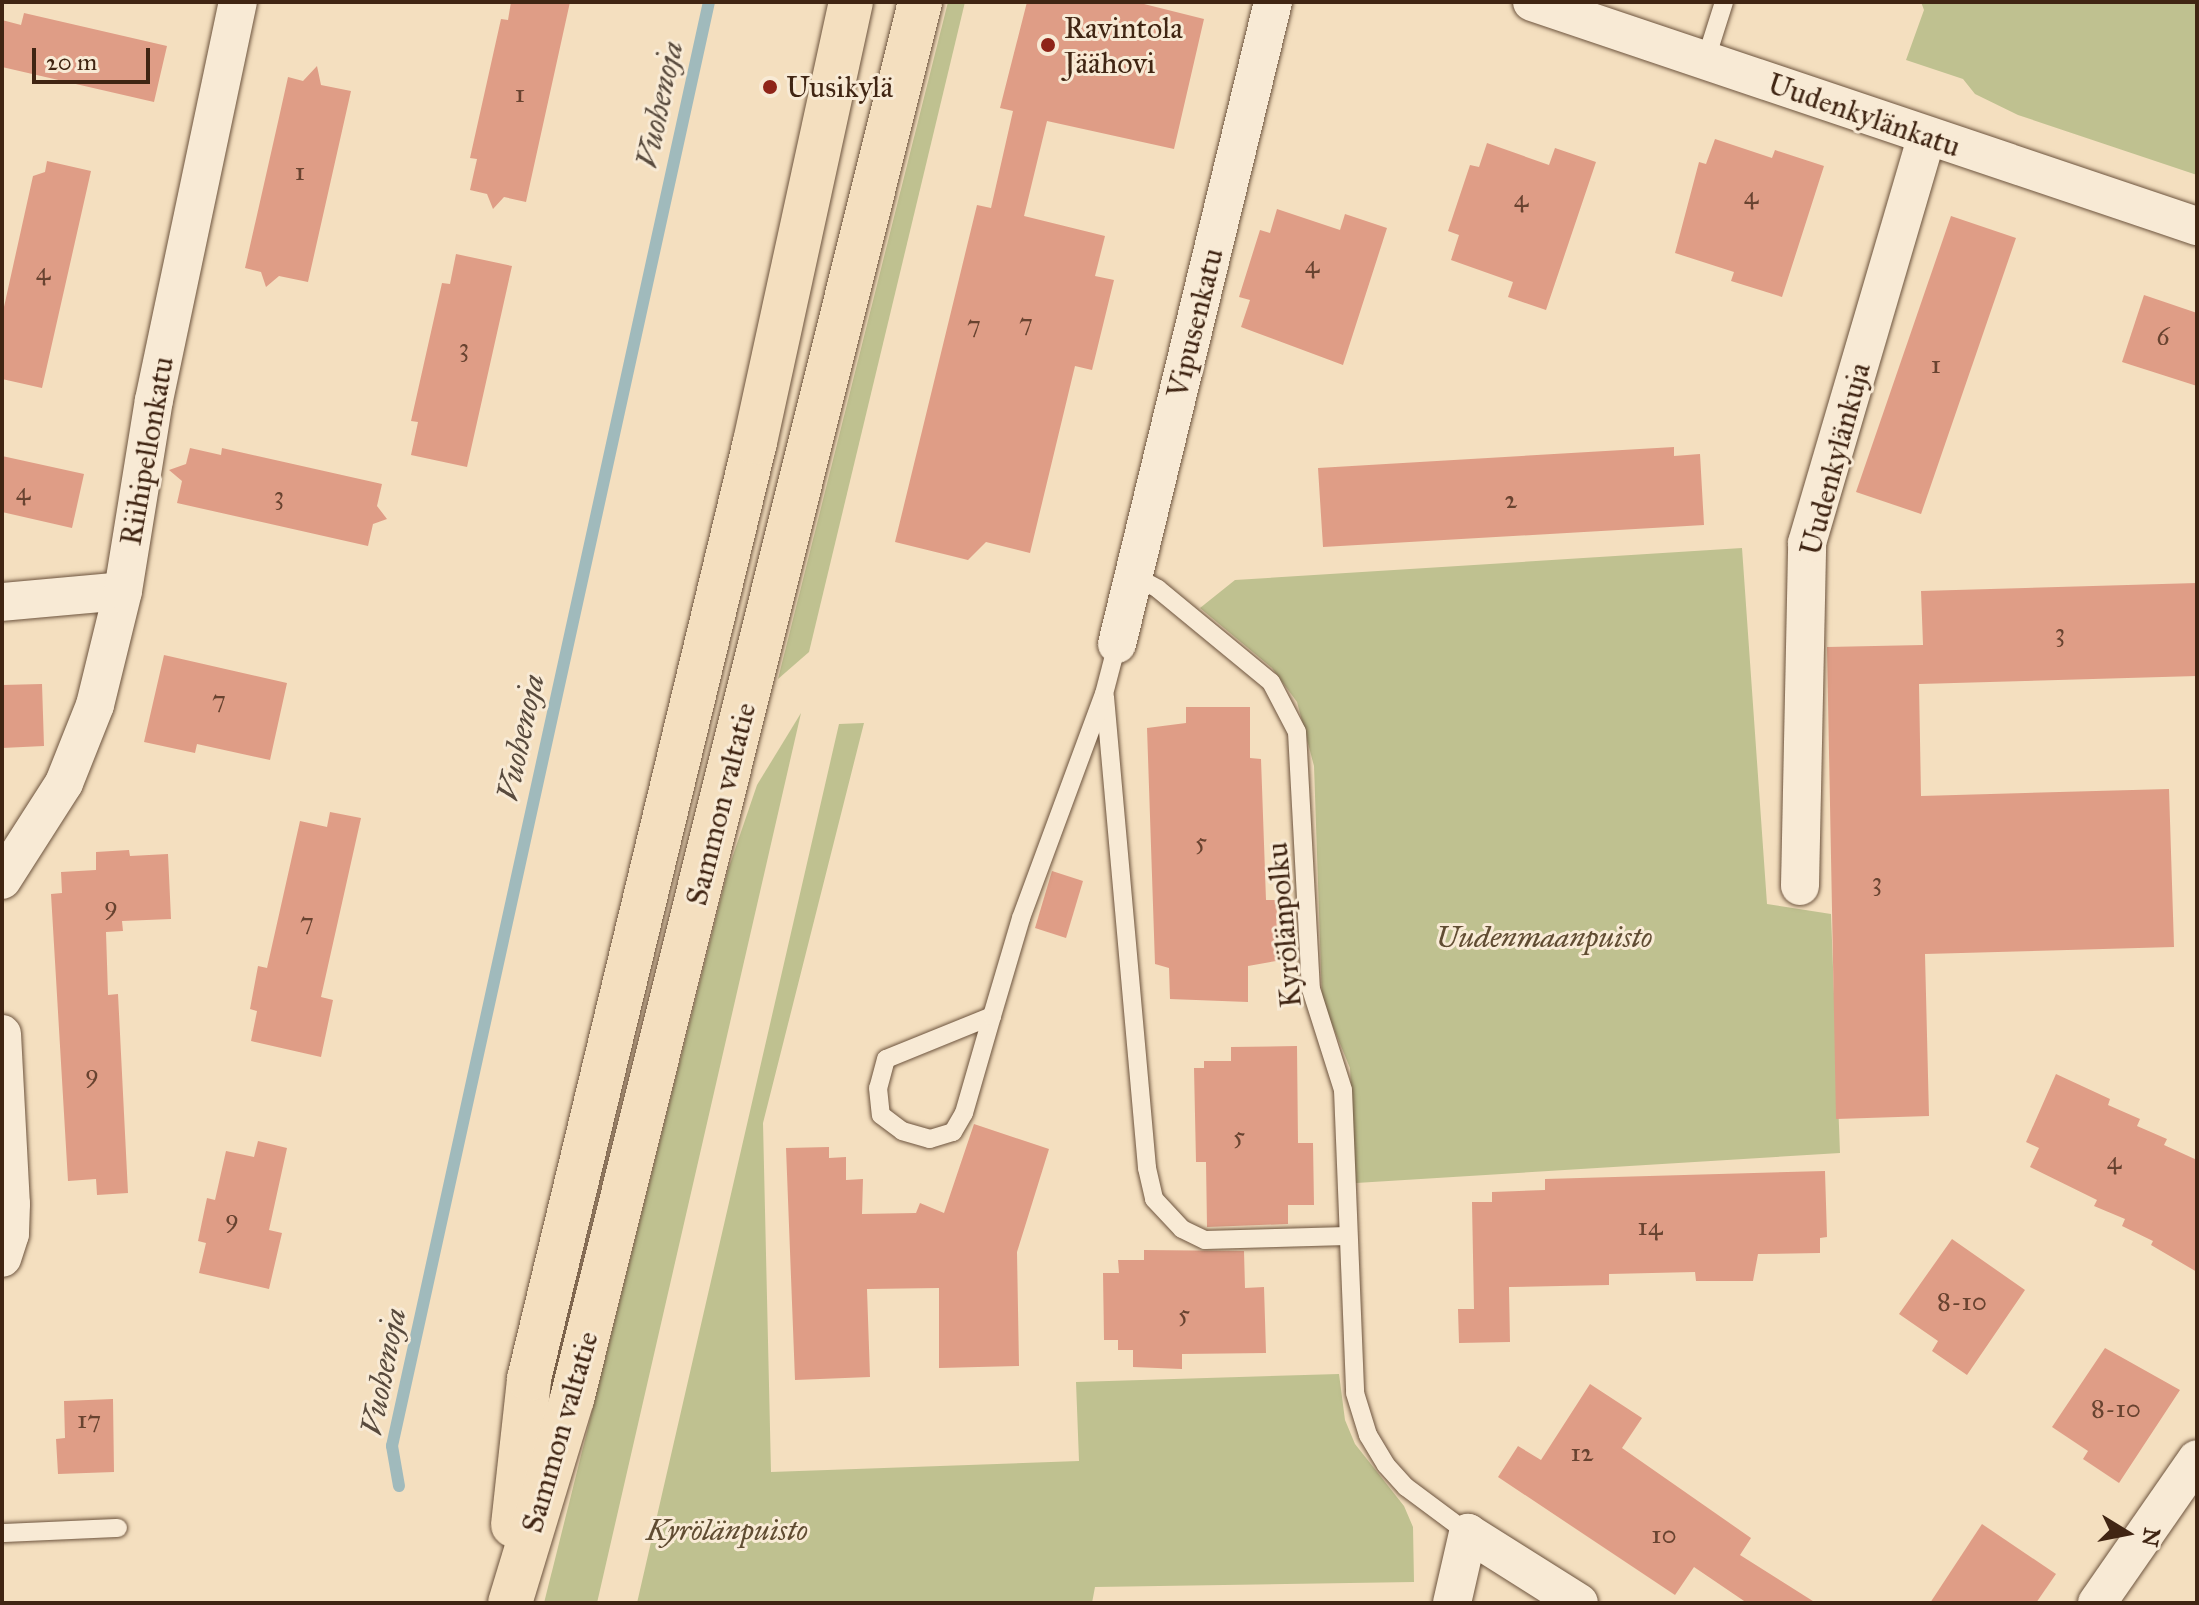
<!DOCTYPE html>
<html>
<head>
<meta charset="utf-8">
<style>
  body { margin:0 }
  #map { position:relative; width:2199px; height:1605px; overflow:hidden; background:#f4dfbf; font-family:"IM FELL Great Primer",serif }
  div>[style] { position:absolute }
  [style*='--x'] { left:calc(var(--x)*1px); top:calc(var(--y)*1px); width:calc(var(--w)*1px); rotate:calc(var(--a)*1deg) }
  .green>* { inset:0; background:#bfc190 }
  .stream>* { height:12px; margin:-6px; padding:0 6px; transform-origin:6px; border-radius:6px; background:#a0babc }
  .building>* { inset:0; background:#df9d86 }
  .roads { filter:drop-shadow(0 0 2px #6d543e) drop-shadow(0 0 2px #6d543e) }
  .lane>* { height:18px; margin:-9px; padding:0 9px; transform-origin:9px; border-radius:9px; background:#f8ead5 }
  .street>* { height:38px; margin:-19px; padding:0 19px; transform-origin:19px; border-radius:19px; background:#f8ead5 }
  .primary>* { height:44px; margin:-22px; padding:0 22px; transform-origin:22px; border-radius:22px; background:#f4dfbf }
  .dots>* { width:22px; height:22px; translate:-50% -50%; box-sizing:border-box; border:4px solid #f8ead5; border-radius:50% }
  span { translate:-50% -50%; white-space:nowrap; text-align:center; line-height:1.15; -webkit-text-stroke:6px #f8ead5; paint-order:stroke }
  .number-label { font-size:26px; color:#684330 }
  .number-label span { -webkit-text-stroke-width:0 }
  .poi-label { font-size:30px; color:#402513 }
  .left { translate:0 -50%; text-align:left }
  .street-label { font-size:30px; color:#402513 }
  .park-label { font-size:30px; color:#604c32; font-style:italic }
  .water-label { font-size:32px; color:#584a3d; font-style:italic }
  .frame { position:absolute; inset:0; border:4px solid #402513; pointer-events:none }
  .north { position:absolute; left:2087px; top:1493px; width:80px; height:80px; -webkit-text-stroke:6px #f8ead5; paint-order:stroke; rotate:100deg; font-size:22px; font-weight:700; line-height:32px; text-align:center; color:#402513 }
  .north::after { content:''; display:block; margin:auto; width:28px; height:36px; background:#402513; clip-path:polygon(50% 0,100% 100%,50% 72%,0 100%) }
  .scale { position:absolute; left:32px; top:48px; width:118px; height:36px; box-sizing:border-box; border:4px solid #402513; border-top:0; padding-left:10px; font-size:24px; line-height:28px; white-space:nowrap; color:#402513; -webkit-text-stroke:6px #f8ead5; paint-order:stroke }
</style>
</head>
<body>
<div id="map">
  <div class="green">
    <i style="clip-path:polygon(948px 2px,965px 2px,809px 652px,778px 679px)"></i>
    <i style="clip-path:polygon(1921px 2px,2197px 2px,2197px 175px,2018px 115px,1975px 94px,1963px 79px,1906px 60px,1924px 10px)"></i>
    <i style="clip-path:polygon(1742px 548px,1767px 904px,1831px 914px,1840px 1153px,1356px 1183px,1350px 1068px,1322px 1000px,1314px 766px,1297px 702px,1272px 668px,1200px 608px,1235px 580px)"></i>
    <i style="clip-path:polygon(801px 713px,597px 1603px,544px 1603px,728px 870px,757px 785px)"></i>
    <i style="clip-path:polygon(864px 723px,763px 1123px,771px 1472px,1079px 1461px,1076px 1382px,1339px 1374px,1345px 1420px,1355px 1444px,1404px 1506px,1413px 1527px,1414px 1582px,1095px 1587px,1092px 1603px,637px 1603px,839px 724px)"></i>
  </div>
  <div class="stream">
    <i style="--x:399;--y:1486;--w:41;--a:-99.9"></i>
    <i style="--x:392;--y:1446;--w:1478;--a:-77.62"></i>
  </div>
  <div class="building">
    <i style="clip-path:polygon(511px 2px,570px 2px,526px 202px,504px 197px,493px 209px,487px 194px,470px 190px,477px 159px,470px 158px,501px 19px,508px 20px)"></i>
    <i style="clip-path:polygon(1027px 2px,1136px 2px,1204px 19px,1174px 149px,1047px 121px,1024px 216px,1105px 236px,1095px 276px,1114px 280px,1092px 370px,1075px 366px,1030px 553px,986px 542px,968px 560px,895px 542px,977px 205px,991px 208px,1013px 111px,1000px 108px)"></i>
    <i style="clip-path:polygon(24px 13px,167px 46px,154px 102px,2px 67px,2px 20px,21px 25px)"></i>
    <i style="clip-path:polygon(317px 66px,321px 85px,351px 91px,308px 282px,279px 276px,266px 287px,261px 272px,245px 268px,278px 122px,288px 77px,303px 81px)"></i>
    <i style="clip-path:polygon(1715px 139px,1772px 158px,1775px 150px,1824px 166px,1782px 297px,1731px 281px,1734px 272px,1675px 253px,1699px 162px,1706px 164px)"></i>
    <i style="clip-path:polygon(1487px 143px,1549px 165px,1555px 148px,1596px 162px,1546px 310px,1508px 297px,1513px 282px,1451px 260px,1459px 235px,1448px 231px,1470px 165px,1479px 167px)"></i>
    <i style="clip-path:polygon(47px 161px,91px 171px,42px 388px,2px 379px,2px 316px,33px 176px,45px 172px)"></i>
    <i style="clip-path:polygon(1277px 209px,1340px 230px,1345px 214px,1387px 228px,1343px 365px,1241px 327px,1250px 300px,1239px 297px,1260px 230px,1270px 233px)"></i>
    <i style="clip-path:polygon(1951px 216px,2016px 238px,1921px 514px,1856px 492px)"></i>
    <i style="clip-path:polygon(456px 254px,512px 266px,467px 467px,411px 455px,418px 422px,411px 421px,442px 283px,450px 284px)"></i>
    <i style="clip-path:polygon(2144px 295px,2197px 313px,2197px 386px,2122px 362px)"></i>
    <i style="clip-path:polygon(1674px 447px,1674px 456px,1700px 454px,1704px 525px,1323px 547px,1318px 468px)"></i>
    <i style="clip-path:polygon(190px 448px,221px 455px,222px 448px,382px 484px,377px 506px,387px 519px,373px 524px,368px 546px,177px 503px,182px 481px,169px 470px,186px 464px)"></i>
    <i style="clip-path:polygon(2px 456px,84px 474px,72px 528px,2px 512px)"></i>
    <i style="clip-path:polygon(2197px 583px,2197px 676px,1919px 684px,1921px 796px,2169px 789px,2174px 947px,1925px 954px,1929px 1116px,1836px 1119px,1827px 647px,1923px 645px,1921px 591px)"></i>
    <i style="clip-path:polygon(164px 655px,287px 683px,270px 760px,197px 744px,195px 753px,144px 742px)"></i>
    <i style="clip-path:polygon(42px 684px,44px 746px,2px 748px,2px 685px)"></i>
    <i style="clip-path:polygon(1186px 707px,1250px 707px,1250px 758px,1261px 759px,1266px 900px,1277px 900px,1276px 961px,1248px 966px,1248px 1002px,1170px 999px,1169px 968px,1155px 964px,1147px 728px,1186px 723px)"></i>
    <i style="clip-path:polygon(330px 812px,361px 818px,321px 997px,333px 1000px,321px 1057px,251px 1041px,257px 1011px,250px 1009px,258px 966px,267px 968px,300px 821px,327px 827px)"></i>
    <i style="clip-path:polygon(129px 850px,130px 856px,168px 854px,171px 919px,122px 921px,123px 931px,106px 932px,108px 995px,118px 994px,128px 1193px,97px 1195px,96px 1179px,68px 1181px,51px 894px,62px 893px,61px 872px,96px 870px,96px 852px)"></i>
    <i style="clip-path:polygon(1052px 871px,1083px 881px,1066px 938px,1035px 928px)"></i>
    <i style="clip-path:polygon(1297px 1046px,1298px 1143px,1313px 1143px,1314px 1205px,1288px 1205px,1288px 1224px,1207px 1227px,1206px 1162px,1196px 1162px,1194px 1068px,1204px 1068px,1204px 1061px,1231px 1061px,1231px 1047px)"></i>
    <i style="clip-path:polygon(2056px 1074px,2110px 1099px,2108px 1105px,2140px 1119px,2137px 1126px,2167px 1139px,2164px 1145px,2197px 1160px,2197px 1272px,2151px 1245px,2153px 1241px,2122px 1226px,2125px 1219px,2094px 1206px,2097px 1200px,2030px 1167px,2039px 1148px,2026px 1142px)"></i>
    <i style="clip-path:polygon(974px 1124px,1049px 1149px,1017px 1252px,1019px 1366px,939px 1368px,939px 1288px,867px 1289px,870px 1377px,795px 1380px,786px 1148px,829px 1147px,829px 1158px,846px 1157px,846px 1180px,863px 1179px,862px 1214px,916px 1213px,920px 1203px,944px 1213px)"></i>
    <i style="clip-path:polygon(258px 1141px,287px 1148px,269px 1230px,282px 1233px,269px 1289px,199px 1273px,206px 1243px,198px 1241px,207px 1198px,215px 1200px,226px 1151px,254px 1157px)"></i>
    <i style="clip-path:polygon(1825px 1171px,1827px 1237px,1820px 1238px,1820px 1253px,1758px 1254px,1753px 1281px,1696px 1281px,1695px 1272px,1609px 1274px,1609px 1285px,1509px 1287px,1510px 1342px,1459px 1343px,1458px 1309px,1474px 1309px,1472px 1202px,1492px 1202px,1492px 1192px,1545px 1190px,1545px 1179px)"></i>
    <i style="clip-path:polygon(1952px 1239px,2025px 1290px,1967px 1375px,1932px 1351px,1938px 1341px,1899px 1314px)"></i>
    <i style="clip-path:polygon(1144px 1250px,1244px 1251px,1245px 1288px,1264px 1287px,1266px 1353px,1182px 1354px,1182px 1369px,1133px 1367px,1133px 1350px,1118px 1350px,1118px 1340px,1104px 1340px,1103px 1273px,1119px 1273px,1118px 1260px,1144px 1260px)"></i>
    <i style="clip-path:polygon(2105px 1348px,2180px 1390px,2119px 1483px,2083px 1459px,2088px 1451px,2052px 1427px)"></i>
    <i style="clip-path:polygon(1590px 1384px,1642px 1418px,1622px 1448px,1751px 1538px,1740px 1555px,1816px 1603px,1747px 1603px,1694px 1567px,1675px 1595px,1498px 1477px,1518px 1446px,1541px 1460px)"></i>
    <i style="clip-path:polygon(113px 1399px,114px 1472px,58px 1474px,56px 1439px,65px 1438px,64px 1401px)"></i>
    <i style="clip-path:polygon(1982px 1524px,2056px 1574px,2036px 1603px,1930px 1603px)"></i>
  </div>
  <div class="roads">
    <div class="lane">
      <i style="--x:1705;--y:62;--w:63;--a:-72.4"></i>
      <i style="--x:1134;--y:576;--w:27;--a:28"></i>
      <i style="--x:1158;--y:589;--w:146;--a:39.5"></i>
      <i style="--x:1271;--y:682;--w:56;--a:62.5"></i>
      <i style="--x:1297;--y:732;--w:257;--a:86.9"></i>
      <i style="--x:1311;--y:989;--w:106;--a:72.4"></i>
      <i style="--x:1343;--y:1090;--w:303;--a:87.7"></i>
      <i style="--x:1355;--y:1393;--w:44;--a:72.8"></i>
      <i style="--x:1368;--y:1435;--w:35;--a:59"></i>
      <i style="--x:1386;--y:1465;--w:30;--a:48"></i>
      <i style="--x:1406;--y:1487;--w:77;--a:36.6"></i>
      <i style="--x:1105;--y:697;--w:473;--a:84.9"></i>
      <i style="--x:1147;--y:1168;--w:32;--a:77"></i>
      <i style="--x:1154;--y:1199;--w:41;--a:47"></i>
      <i style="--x:1182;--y:1229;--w:25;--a:26"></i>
      <i style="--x:1205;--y:1240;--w:142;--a:-1.6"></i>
      <i style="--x:992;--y:1016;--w:114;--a:157.9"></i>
      <i style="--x:886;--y:1059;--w:30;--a:105"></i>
      <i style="--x:878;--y:1088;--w:27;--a:84"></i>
      <i style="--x:881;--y:1115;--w:26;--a:37"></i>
      <i style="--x:902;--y:1131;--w:29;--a:16"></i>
      <i style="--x:930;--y:1139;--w:24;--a:-17"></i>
      <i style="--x:953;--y:1132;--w:22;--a:-60"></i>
      <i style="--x:964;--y:1113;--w:101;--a:-73.9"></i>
      <i style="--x:992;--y:1016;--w:102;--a:-73.5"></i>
      <i style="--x:1021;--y:918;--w:239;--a:-69.7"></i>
      <i style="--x:1104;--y:694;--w:52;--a:-75.4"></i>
      <i style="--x:2;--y:1533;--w:116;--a:-2.5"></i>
    </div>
    <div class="street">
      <i style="--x:1532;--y:2;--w:702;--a:18.62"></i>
      <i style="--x:2;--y:602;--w:121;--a:-5.2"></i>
      <i style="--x:1117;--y:644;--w:661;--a:-76.34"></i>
      <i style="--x:2;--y:880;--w:115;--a:-57.4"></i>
      <i style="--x:64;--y:783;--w:84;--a:-68.3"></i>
      <i style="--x:95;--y:705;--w:117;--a:-76.2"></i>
      <i style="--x:123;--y:591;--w:193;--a:-80.8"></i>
      <i style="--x:154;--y:400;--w:407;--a:-78.1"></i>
      <i style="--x:1800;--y:886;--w:343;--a:-88.8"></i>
      <i style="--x:1807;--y:543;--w:422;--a:-73.6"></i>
      <i style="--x:2;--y:1034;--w:170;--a:87"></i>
      <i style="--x:11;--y:1204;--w:30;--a:92"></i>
      <i style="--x:10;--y:1234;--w:25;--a:108"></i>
      <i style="--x:1452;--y:1603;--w:72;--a:-77.1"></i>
      <i style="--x:1468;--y:1533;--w:131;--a:32.2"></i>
      <i style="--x:2097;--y:1603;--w:175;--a:-55.2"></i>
    </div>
    <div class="primary">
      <i style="--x:513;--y:1525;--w:147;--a:-83.7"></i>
      <i style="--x:529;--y:1379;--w:964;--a:-76.44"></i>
      <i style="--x:755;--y:442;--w:450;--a:-77.7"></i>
      <i style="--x:510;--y:1603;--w:213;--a:-73.1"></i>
      <i style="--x:572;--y:1399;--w:1440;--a:-76.01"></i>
    </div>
  </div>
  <div class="dots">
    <i style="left:1048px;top:45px;background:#8f2418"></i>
    <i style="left:770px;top:87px;background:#8f2418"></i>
  </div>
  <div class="number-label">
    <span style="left:520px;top:94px">1</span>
    <span style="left:300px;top:172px">1</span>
    <span style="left:1751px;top:196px">4</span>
    <span style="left:1521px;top:199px">4</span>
    <span style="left:1312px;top:265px">4</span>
    <span style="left:43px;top:272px">4</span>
    <span style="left:1026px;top:323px">7</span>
    <span style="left:974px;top:325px">7</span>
    <span style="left:2163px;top:337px">6</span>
    <span style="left:464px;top:348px">3</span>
    <span style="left:1936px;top:365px">1</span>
    <span style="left:23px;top:492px">4</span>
    <span style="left:279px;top:496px">3</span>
    <span style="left:1511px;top:500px">2</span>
    <span style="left:2060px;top:633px">3</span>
    <span style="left:219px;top:700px">7</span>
    <span style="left:1201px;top:842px">5</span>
    <span style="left:1877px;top:882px">3</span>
    <span style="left:111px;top:906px">9</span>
    <span style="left:307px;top:922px">7</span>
    <span style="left:92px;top:1074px">9</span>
    <span style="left:1239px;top:1136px">5</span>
    <span style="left:2114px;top:1161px">4</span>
    <span style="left:232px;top:1219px">9</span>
    <span style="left:1650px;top:1227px">14</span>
    <span style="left:1962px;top:1302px">8-10</span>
    <span style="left:1184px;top:1314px">5</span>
    <span style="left:2116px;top:1409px">8-10</span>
    <span style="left:89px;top:1420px">17</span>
    <span style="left:1582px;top:1453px">12</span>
    <span style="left:1664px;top:1535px">10</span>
  </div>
  <div class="poi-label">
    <span class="left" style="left:1064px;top:45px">Ravintola<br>Jäähovi</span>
    <span class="left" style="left:786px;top:87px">Uusikylä</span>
  </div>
  <div class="street-label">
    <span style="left:1864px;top:115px;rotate:19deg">Uudenkylänkatu</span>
    <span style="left:1195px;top:323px;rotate:-76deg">Vipusenkatu</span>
    <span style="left:147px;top:451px;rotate:-80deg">Riihipellonkatu</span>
    <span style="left:1835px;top:459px;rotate:-75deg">Uudenkylänkuja</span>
    <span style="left:721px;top:804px;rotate:-76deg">Sammon valtatie</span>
    <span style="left:1284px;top:925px;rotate:-95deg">Kyrölänpolku</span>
    <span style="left:560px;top:1432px;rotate:-74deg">Sammon valtatie</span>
  </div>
  <div class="park-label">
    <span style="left:1544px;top:937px">Uudenmaanpuisto</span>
    <span style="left:727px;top:1530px">Kyrölänpuisto</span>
  </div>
  <div class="water-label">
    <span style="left:660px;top:105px;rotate:-78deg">Vuohenoja</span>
    <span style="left:521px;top:738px;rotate:-78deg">Vuohenoja</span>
    <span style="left:384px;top:1372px;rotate:-79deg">Vuohenoja</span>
  </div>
  <div class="frame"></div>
  <div class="north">N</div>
  <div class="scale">20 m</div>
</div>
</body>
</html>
